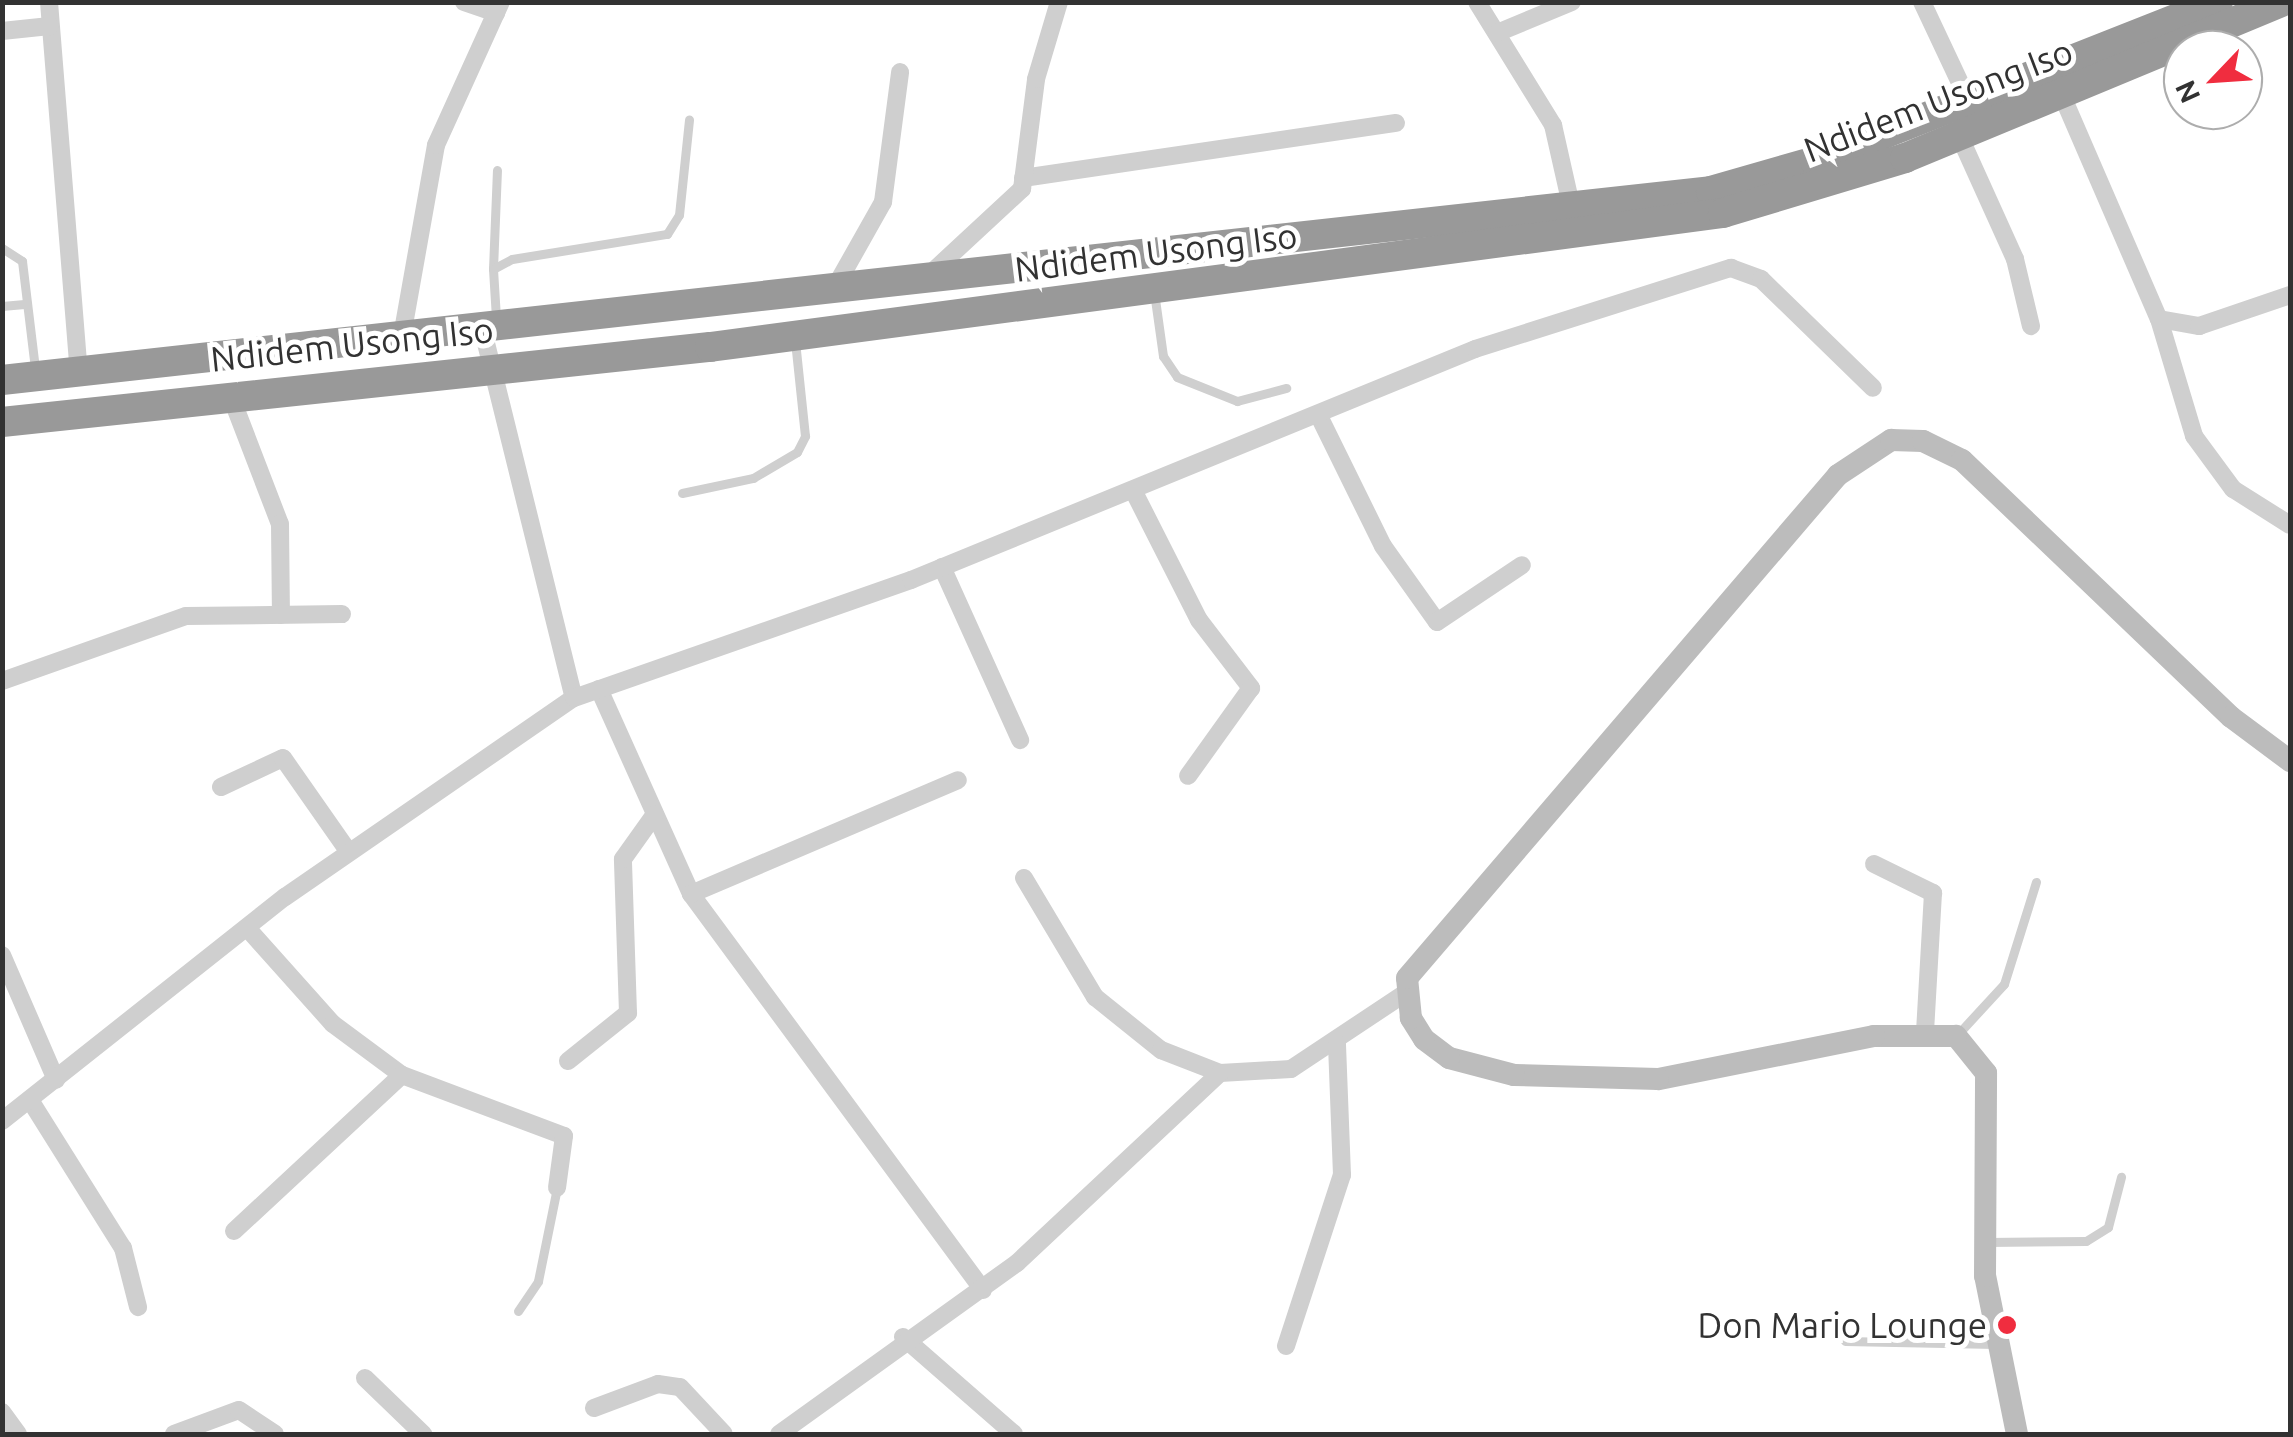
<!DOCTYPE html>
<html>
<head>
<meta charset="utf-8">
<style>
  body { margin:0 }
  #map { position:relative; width:2293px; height:1437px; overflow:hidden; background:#fff; font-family:Ubuntu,sans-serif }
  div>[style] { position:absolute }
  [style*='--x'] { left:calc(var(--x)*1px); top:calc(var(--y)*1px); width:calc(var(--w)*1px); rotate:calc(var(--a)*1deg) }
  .lane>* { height:9px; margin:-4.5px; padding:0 4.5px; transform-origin:4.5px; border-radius:4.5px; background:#cfcfcf }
  .street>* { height:18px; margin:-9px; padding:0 9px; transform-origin:9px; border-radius:9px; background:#cfcfcf }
  .secondary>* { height:22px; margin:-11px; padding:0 11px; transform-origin:11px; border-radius:11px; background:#bcbcbc }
  .highway>* { height:30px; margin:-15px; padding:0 15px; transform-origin:15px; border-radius:15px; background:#999 }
  .dots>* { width:28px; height:28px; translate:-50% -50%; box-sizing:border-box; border:5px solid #fff; border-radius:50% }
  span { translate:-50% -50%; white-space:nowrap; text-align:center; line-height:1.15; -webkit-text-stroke:10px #fff; paint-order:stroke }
  .street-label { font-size:35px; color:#323232 }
  .poi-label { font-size:35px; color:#323232 }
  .right { translate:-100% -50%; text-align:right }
  .frame { position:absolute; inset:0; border:5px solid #323232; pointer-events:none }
  .north { position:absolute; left:2163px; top:30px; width:100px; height:100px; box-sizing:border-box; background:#fff; border:2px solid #adadad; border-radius:50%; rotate:245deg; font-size:28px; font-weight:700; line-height:40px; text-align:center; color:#323232 }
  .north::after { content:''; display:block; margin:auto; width:35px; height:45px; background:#f02d3f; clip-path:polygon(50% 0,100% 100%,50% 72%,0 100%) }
</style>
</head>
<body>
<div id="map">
  <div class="lane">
    <i style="--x:2;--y:248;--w:24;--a:33"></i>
    <i style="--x:22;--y:261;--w:109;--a:83.1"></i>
    <i style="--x:493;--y:269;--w:99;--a:-87.7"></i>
    <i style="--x:1154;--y:292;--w:65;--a:82"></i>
    <i style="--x:1163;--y:356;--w:25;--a:56"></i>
    <i style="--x:1177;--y:377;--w:65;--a:21.8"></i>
    <i style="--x:1237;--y:401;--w:51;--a:-14.9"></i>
    <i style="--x:2;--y:306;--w:25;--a:-5"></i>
    <i style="--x:496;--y:318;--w:49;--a:-93.5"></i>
    <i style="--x:493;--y:269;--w:21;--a:-28"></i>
    <i style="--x:512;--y:259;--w:157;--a:-9.2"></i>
    <i style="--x:667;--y:234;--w:22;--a:-58"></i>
    <i style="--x:679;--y:215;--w:96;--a:-84"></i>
    <i style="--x:682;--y:493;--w:73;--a:-11.9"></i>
    <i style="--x:753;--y:478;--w:51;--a:-30.6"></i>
    <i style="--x:797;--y:452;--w:18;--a:-63"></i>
    <i style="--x:805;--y:436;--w:96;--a:-96"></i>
    <i style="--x:1958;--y:1034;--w:68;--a:-47.4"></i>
    <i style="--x:2004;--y:984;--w:107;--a:-72.6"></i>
    <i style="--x:1986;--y:1242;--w:100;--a:-0.6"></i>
    <i style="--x:2086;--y:1241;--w:26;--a:-32"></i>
    <i style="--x:2108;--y:1227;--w:52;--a:-75.4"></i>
    <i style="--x:518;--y:1311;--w:36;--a:-56"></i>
    <i style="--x:538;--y:1281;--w:95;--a:-78.5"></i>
    <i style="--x:1845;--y:1341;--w:150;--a:1.1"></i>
  </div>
  <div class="street">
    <i style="--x:49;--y:2;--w:370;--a:85.4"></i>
    <i style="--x:464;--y:2;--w:34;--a:19"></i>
    <i style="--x:1477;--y:2;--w:145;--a:58.3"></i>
    <i style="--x:1553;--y:125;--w:86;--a:77.3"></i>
    <i style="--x:1922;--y:2;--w:110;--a:64.8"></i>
    <i style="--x:2;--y:31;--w:48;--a:-5.9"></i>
    <i style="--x:1497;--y:33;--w:81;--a:-22.5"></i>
    <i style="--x:2061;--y:93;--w:246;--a:66.6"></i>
    <i style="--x:2159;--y:319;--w:41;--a:9.9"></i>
    <i style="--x:2199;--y:326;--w:96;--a:-18.8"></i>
    <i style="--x:1959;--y:135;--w:136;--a:65.7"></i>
    <i style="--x:2015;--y:259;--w:69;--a:76.6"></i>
    <i style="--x:1023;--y:178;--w:377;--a:-8.4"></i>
    <i style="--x:929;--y:275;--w:127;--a:-42.8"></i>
    <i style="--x:1022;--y:189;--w:111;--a:-82.7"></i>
    <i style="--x:1036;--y:79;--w:80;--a:-73.4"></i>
    <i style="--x:834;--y:289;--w:100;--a:-60.6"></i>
    <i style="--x:883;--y:202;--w:131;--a:-82.5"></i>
    <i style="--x:2159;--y:319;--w:122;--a:73.3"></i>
    <i style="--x:2194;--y:436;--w:66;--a:53.7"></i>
    <i style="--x:2233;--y:489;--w:67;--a:32.3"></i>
    <i style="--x:482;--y:327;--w:382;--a:76.1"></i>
    <i style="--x:402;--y:336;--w:194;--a:-79.9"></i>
    <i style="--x:436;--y:145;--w:157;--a:-65.6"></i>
    <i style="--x:230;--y:394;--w:139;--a:69"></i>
    <i style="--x:280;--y:524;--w:91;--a:89.4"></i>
    <i style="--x:1318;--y:414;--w:147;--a:63.8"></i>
    <i style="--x:1383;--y:546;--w:93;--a:54.6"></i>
    <i style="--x:1437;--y:622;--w:102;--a:-33.8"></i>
    <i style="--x:1133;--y:490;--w:146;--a:63.1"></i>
    <i style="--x:1199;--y:620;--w:86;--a:52.6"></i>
    <i style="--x:1251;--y:688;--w:108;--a:125.6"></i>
    <i style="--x:942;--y:567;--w:190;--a:65.7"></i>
    <i style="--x:2;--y:681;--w:195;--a:-19.5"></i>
    <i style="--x:186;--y:616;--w:156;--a:-0.7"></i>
    <i style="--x:599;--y:689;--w:225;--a:65.8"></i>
    <i style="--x:691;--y:894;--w:492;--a:53.6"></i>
    <i style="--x:221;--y:787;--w:68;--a:-25.1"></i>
    <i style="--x:283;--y:758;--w:113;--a:55"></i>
    <i style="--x:1874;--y:864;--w:66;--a:26.2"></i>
    <i style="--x:1933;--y:893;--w:137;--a:93.3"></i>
    <i style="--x:1024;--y:878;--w:139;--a:59.2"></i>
    <i style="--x:1095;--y:997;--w:85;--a:38.8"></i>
    <i style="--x:1161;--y:1050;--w:63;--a:21.3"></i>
    <i style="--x:1220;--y:1073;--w:71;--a:-3.2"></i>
    <i style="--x:1291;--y:1069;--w:136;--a:-33.6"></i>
    <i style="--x:691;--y:894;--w:290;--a:-23.1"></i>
    <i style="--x:248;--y:929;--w:127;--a:48.2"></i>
    <i style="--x:333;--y:1024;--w:86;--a:36.5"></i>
    <i style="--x:402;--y:1075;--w:173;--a:20.6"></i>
    <i style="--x:564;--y:1136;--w:52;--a:97.7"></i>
    <i style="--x:2;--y:955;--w:136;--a:66.6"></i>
    <i style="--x:568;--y:1061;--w:77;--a:-38.7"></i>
    <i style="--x:628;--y:1013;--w:154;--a:-91.9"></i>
    <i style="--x:623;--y:859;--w:55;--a:-54.6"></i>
    <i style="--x:30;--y:1100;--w:175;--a:57.9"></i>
    <i style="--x:123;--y:1248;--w:61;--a:75.7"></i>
    <i style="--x:2;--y:1121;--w:361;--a:-38.4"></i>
    <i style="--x:285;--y:897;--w:351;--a:-34.6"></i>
    <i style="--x:574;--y:698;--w:357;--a:-19.3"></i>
    <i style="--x:911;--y:580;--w:609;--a:-22.27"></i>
    <i style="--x:1475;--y:349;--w:269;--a:-17.6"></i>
    <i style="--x:1731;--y:268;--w:32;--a:20"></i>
    <i style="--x:1761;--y:279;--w:156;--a:44.2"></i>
    <i style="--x:234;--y:1231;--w:229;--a:-42.9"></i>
    <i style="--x:903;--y:1337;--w:147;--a:41.1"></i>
    <i style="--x:1286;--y:1346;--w:180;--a:-71.9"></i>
    <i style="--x:1342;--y:1175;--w:132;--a:-92.2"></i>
    <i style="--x:365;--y:1378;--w:81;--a:44"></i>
    <i style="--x:594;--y:1408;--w:68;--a:-20.6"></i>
    <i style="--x:658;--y:1384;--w:22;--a:8"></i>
    <i style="--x:680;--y:1387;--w:64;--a:46.9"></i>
    <i style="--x:2;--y:1412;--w:27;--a:54"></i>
    <i style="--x:174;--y:1434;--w:69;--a:-20.3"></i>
    <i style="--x:239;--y:1410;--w:43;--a:33.7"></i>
    <i style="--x:779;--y:1434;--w:293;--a:-35.7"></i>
    <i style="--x:1017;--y:1263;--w:278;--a:-43.1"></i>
  </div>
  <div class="secondary">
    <i style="--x:2017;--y:1434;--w:161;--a:-101.4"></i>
    <i style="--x:1985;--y:1276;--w:203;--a:-89.7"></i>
    <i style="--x:1986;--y:1073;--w:48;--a:-129"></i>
    <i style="--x:1956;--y:1036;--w:82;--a:180"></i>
    <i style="--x:1874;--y:1036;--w:220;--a:168.7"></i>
    <i style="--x:1658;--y:1079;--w:144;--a:-178.4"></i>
    <i style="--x:1514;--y:1075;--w:67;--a:-165.3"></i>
    <i style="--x:1449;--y:1058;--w:31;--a:-143"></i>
    <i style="--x:1424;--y:1039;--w:25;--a:-122"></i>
    <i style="--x:1411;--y:1018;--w:40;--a:-95.7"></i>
    <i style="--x:1407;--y:978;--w:662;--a:-49.41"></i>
    <i style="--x:1838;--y:475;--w:64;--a:-33.4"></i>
    <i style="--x:1891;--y:440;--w:32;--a:2"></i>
    <i style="--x:1923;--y:441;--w:43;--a:26"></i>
    <i style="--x:1962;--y:460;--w:372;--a:43.7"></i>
    <i style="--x:2231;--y:717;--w:74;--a:36.7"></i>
  </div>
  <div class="highway">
    <i style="--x:2;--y:380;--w:1719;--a:-6.31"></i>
    <i style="--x:1711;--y:191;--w:108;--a:-16.1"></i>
    <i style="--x:1815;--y:161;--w:433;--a:-21.5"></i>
    <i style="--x:2;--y:422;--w:712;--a:-6.05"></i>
    <i style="--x:710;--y:347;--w:1022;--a:-7.54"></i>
    <i style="--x:1723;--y:213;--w:190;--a:-16.8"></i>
    <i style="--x:1905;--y:158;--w:407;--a:-22.5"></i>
  </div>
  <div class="dots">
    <i style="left:2007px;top:1325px;background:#f02d3f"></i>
  </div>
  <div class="street-label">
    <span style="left:1938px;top:100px;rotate:-21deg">Ndidem Usong Iso</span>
    <span style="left:1156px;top:252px;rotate:-7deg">Ndidem Usong Iso</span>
    <span style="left:352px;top:344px;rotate:-6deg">Ndidem Usong Iso</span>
  </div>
  <div class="poi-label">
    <span class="right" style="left:1987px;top:1325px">Don Mario Lounge</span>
  </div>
  <div class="frame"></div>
  <div class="north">N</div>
</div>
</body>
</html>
